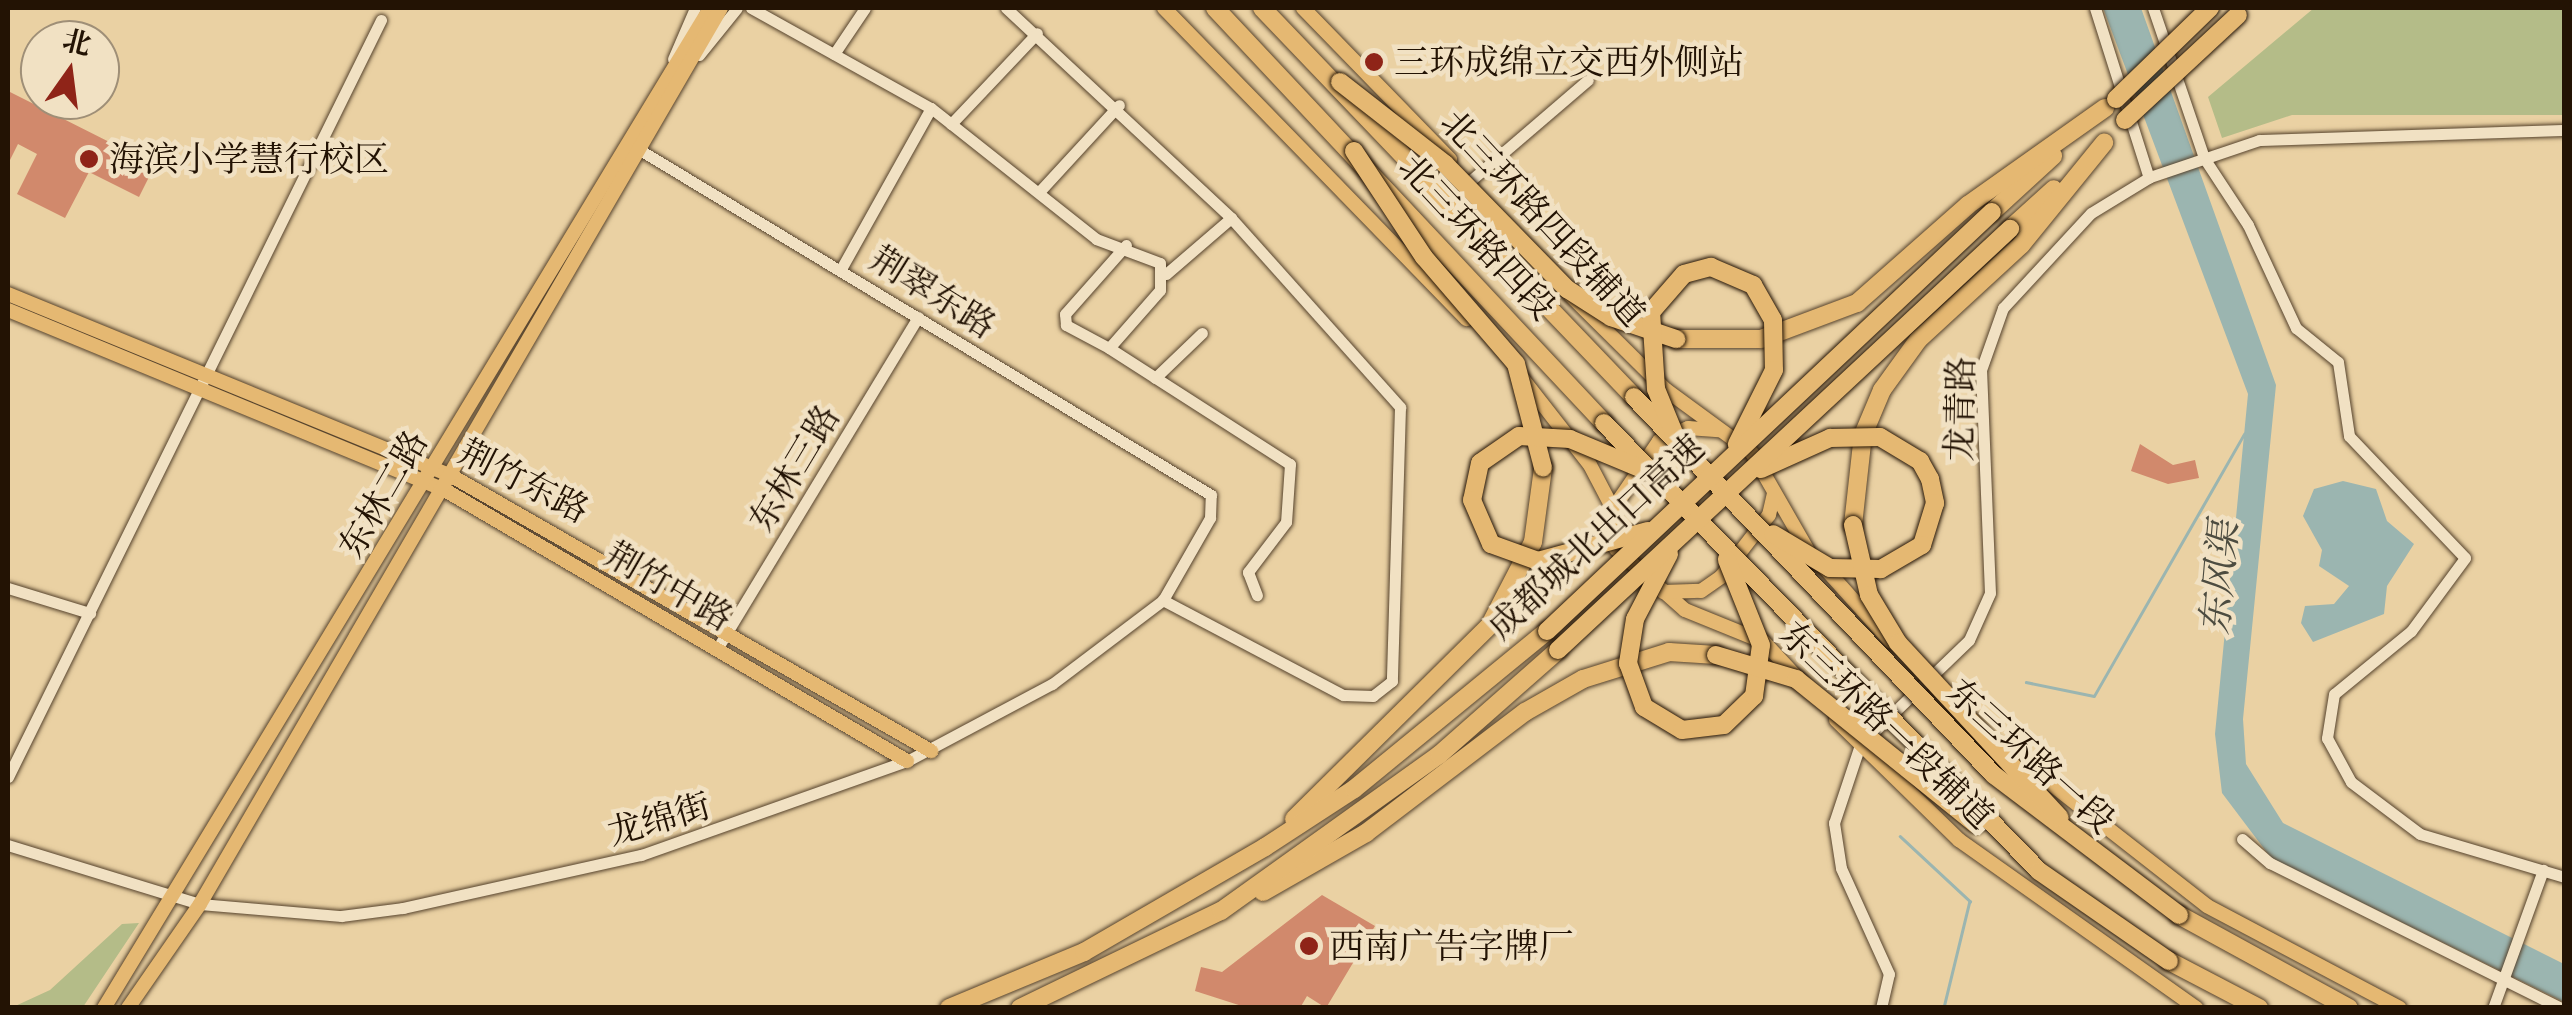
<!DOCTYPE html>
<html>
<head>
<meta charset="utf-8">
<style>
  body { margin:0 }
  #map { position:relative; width:2572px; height:1015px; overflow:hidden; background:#ead1a3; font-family:Alegreya,"Noto Serif SC",serif }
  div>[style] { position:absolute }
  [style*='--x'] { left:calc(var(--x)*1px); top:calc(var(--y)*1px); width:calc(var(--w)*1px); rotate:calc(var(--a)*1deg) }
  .green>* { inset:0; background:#b4bc88 }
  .water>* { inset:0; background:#9bb5b0 }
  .stream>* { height:2.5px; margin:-1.25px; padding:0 1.25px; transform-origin:1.25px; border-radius:1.25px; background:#9bb5b0 }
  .building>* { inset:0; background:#d1896c }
  .roads { filter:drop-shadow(0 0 2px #55422c) drop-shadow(0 0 2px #55422c) }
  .minor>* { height:11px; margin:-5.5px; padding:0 5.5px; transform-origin:5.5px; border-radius:5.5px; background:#f1e1c3 }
  .major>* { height:14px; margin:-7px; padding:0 7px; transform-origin:7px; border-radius:7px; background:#e5b872 }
  .highway>* { height:18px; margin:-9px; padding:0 9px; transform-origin:9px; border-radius:9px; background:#e5b872 }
  .bridges { filter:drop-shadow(0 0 2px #231304) drop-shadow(0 0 2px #231304) }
  .highway-bridge>* { height:18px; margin:-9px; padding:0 9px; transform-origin:9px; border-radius:9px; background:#e5b872 }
  .dots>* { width:28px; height:28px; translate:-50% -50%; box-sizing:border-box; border:5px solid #f1e1c3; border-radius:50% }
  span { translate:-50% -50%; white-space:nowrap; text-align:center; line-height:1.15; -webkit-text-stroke:9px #f1e1c3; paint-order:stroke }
  .poi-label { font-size:35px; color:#231304 }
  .left { translate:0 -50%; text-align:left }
  .street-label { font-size:35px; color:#231304 }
  .water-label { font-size:38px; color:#4d4c40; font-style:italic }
  .frame { position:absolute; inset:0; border:10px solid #231304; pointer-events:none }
  .north { position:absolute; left:20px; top:20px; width:100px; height:100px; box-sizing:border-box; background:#f1e1c3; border:2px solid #9f8f77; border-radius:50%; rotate:14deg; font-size:28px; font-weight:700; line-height:40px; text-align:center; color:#231304 }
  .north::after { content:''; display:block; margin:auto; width:35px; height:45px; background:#8f2418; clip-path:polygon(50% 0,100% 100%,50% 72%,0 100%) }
</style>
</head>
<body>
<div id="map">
  <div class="green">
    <i style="clip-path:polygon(2314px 8px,2564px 8px,2564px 115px,2292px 115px,2222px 138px,2208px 97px)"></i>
    <i style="clip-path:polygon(139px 923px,83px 1007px,13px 1007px,50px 990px,122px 924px)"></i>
  </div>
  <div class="water">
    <i style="clip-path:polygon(2103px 8px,2141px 8px,2276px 385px,2243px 719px,2246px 764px,2283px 823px,2564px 964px,2564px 1002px,2271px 858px,2222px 793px,2215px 734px,2248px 394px)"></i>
    <i style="clip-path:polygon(2343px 481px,2376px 489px,2387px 521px,2414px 544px,2387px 586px,2384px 614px,2313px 642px,2301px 623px,2305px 606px,2334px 604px,2349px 586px,2319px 566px,2322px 550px,2303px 516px,2314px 489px)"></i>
  </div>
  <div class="stream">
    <i style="--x:2026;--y:682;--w:69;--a:11.6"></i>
    <i style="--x:2094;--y:696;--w:302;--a:-60.2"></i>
    <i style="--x:1900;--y:836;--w:96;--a:42.9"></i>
    <i style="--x:1970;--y:901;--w:110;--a:103.7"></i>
  </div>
  <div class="building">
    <i style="clip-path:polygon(8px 91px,155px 165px,139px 197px,89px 172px,65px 218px,17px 194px,37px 154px,18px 144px,8px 164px)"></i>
    <i style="clip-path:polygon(2140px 444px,2173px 465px,2195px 460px,2199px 478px,2168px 484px,2131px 471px)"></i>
    <i style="clip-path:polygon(1322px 895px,1375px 926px,1326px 1008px,1307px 996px,1300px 1008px,1248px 1008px,1195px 991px,1201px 967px,1222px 972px)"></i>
  </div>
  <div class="roads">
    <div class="minor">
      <i style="--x:751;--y:8;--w:206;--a:29.1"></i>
      <i style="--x:931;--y:108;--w:182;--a:119.2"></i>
      <i style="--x:1006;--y:8;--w:308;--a:43"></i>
      <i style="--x:1231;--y:218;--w:254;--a:48.2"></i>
      <i style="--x:1400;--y:407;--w:274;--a:91.7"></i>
      <i style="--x:1392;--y:681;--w:24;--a:142"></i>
      <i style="--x:1373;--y:696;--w:30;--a:-178"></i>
      <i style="--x:1343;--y:695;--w:204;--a:-152.2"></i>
      <i style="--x:2095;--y:8;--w:178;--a:72.4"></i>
      <i style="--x:2153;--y:8;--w:158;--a:71.2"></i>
      <i style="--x:834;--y:54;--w:55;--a:-56"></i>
      <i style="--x:699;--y:55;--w:60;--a:-51"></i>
      <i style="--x:673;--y:59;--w:56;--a:-66.7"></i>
      <i style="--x:931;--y:108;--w:211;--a:38.4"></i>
      <i style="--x:1096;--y:239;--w:68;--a:20.6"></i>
      <i style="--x:1160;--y:263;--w:27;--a:90"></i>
      <i style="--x:1160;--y:290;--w:77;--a:131.3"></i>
      <i style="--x:1109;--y:348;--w:215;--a:32.7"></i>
      <i style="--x:1290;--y:464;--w:58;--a:93.9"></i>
      <i style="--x:1286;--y:522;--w:63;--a:127.2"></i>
      <i style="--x:1248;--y:572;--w:25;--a:69"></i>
      <i style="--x:951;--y:124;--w:125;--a:-46.6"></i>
      <i style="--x:2204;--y:158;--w:80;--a:56.7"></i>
      <i style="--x:2248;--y:225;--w:114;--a:65"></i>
      <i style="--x:2296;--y:328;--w:54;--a:39"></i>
      <i style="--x:2338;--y:362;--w:75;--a:81.5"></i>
      <i style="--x:2349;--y:436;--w:168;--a:46.4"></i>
      <i style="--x:2465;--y:558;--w:91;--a:126.5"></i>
      <i style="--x:2411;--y:631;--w:99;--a:140.7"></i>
      <i style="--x:2334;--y:694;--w:45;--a:99"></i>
      <i style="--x:2327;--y:738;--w:50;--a:61.4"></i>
      <i style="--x:2351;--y:782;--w:86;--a:37"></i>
      <i style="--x:2420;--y:834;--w:150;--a:16.6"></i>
      <i style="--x:1470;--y:181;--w:155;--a:-40.6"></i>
      <i style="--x:1039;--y:192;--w:118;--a:-47.4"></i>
      <i style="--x:1166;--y:274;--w:86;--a:-40.7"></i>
      <i style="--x:1109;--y:348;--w:49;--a:-151.9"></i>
      <i style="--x:1066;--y:325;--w:11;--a:-95"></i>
      <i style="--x:1065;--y:314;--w:92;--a:-48.5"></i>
      <i style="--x:1155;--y:378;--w:65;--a:-43.8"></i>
      <i style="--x:8;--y:588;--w:86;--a:17"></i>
      <i style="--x:717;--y:649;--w:388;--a:-58.8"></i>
      <i style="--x:8;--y:777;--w:844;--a:-63.77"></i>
      <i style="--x:2242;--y:839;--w:37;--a:41"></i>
      <i style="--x:2270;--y:863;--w:325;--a:26.5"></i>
      <i style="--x:8;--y:845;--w:201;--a:17.1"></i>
      <i style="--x:200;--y:904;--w:142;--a:4.9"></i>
      <i style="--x:341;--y:916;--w:63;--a:-7.4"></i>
      <i style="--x:403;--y:908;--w:244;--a:-12.6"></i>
      <i style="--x:641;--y:855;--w:282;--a:-19.5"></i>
      <i style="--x:907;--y:761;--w:164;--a:-28"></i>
      <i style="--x:1052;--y:684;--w:139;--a:-37.1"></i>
      <i style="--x:1163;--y:600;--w:95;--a:-60.2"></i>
      <i style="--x:1210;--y:518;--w:23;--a:-88"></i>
      <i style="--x:1211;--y:495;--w:673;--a:-148.86"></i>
      <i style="--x:1881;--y:1008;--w:35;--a:-77"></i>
      <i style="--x:1889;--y:974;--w:116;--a:-114.4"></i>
      <i style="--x:1841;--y:868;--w:46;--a:-98.8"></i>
      <i style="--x:1834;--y:823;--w:82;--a:-71.6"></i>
      <i style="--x:1860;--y:745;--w:151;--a:-43.9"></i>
      <i style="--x:1969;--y:640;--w:51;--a:-65.9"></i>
      <i style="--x:1990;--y:593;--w:223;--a:-92.3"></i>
      <i style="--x:1981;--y:370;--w:66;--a:-70.5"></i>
      <i style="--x:2003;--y:308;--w:129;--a:-47.2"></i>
      <i style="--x:2091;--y:213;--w:69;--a:-31.4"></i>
      <i style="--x:2150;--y:177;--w:115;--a:-18.7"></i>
      <i style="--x:2259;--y:140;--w:305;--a:-1.9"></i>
      <i style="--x:2493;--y:1008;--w:147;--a:-70.1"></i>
    </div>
    <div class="major">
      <i style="--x:1164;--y:8;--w:434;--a:45.8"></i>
      <i style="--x:1303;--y:8;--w:211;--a:45.8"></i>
      <i style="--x:8;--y:294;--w:478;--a:22.3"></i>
      <i style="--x:450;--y:475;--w:555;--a:29.85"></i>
      <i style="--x:1570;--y:295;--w:135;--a:44.7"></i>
      <i style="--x:1666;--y:390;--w:107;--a:36.2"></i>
      <i style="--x:1752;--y:453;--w:111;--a:60.2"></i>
      <i style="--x:8;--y:310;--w:470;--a:22.4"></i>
      <i style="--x:443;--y:489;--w:538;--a:30.38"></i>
      <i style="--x:1522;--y:378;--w:110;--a:52"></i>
      <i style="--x:1590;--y:465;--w:50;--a:62.4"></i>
      <i style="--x:1613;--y:509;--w:40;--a:85.7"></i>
      <i style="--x:1616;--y:549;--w:92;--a:41.5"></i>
      <i style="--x:1685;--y:610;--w:85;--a:22.1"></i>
      <i style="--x:1764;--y:642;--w:56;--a:47.2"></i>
      <i style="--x:1613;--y:509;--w:82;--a:-55.9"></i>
      <i style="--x:1659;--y:441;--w:32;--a:-24"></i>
      <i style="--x:1688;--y:428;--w:31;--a:4"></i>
      <i style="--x:1822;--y:565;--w:103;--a:48.1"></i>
      <i style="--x:1663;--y:592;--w:38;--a:-2"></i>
      <i style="--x:1701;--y:591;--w:24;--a:-35"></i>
      <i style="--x:1721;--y:577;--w:78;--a:-52.3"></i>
      <i style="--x:1769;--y:515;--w:22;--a:-77"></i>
      <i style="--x:1836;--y:720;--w:172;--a:44.3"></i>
      <i style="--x:1959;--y:840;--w:291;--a:35.3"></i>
      <i style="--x:2005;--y:748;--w:256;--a:38"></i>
      <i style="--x:2207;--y:906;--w:218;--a:27.9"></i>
      <i style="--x:104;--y:1008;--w:1169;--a:-58.78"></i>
      <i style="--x:128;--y:1008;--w:126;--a:-55.3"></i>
      <i style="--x:200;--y:904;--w:1036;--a:-59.82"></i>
    </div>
    <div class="highway">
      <i style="--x:1215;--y:8;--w:569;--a:46.85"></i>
      <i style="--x:1262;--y:8;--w:538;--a:46.28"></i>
      <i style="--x:1992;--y:212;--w:83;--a:-42.6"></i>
      <i style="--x:2010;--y:229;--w:59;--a:-42.3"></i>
      <i style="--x:1676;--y:339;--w:85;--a:0"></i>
      <i style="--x:1761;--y:339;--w:103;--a:-20.6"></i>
      <i style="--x:1857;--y:303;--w:148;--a:-41.4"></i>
      <i style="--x:1968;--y:205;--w:168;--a:-35.3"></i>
      <i style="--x:1853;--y:525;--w:91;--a:-83.7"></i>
      <i style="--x:1863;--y:435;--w:49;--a:-67.1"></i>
      <i style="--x:1882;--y:390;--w:62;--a:-54.2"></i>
      <i style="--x:1918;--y:340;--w:140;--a:-42.7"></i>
      <i style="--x:2021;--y:245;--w:132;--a:-50.9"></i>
      <i style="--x:1294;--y:819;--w:276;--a:-44.7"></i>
      <i style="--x:1490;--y:625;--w:93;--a:-62.6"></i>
      <i style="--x:1533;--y:542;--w:75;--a:-82.3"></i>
      <i style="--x:1263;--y:892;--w:119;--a:-29.8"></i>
      <i style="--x:1366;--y:833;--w:200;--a:-37.3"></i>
      <i style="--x:1525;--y:712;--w:67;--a:-29.6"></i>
      <i style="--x:1583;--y:679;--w:90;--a:-17.4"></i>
      <i style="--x:1669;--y:652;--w:47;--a:3.7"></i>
      <i style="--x:2179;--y:915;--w:194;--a:28.7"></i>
      <i style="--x:2169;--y:961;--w:102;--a:27.6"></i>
      <i style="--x:949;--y:1008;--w:146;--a:-22.5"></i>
      <i style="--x:1084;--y:952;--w:209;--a:-30.1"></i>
      <i style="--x:1265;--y:847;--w:106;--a:-33.1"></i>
      <i style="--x:1354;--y:789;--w:249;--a:-39.3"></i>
      <i style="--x:1020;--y:1008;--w:223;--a:-25.8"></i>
      <i style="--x:1221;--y:911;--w:268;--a:-35.6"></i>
      <i style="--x:1439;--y:755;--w:159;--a:-41.4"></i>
    </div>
  </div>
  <div class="bridges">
    <div class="highway-bridge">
      <i style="--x:1340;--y:82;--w:133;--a:38"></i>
      <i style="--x:1445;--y:164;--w:175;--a:45.7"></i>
      <i style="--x:1567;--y:289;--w:52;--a:32.5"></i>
      <i style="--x:1611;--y:317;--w:69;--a:18.7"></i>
      <i style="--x:2116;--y:99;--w:131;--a:-44.1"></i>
      <i style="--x:2125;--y:120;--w:154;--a:-42.9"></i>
      <i style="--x:1354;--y:151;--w:127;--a:56.6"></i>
      <i style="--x:1424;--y:257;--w:141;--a:49.3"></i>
      <i style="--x:1516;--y:364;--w:107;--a:75.4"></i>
      <i style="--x:1634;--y:397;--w:522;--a:46.4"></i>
      <i style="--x:1994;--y:775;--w:232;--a:37.1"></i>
      <i style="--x:1604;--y:423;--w:624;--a:45.84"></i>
      <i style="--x:2039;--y:871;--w:158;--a:34.7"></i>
      <i style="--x:1674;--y:433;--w:48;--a:-112.2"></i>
      <i style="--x:1656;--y:389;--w:77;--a:-93.7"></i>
      <i style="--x:1651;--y:312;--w:50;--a:-49"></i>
      <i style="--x:1684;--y:274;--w:28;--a:-15"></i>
      <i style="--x:1711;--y:267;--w:46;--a:23.2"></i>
      <i style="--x:1753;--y:285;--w:40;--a:60.3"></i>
      <i style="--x:1773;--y:320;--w:50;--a:88.9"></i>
      <i style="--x:1774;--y:370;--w:83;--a:116.6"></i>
      <i style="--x:1642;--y:469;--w:78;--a:-157.4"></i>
      <i style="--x:1570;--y:439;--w:51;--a:-176.6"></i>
      <i style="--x:1519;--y:436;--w:47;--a:145.3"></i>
      <i style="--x:1480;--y:463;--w:38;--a:102"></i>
      <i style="--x:1472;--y:500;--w:48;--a:66.6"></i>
      <i style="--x:1491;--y:544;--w:50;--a:19.9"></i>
      <i style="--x:1538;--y:561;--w:114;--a:-15.3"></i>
      <i style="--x:1761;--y:469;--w:76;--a:-24.2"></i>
      <i style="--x:1830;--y:438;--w:50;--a:-1.1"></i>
      <i style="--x:1880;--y:437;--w:47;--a:31"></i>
      <i style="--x:1920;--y:461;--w:21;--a:61"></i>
      <i style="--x:1930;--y:479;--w:25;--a:78"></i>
      <i style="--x:1935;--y:503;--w:44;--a:107.2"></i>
      <i style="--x:1922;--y:545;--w:48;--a:149.7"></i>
      <i style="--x:1881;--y:569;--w:51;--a:-178.9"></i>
      <i style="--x:1830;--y:568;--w:66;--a:-149.2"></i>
      <i style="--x:1853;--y:525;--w:72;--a:77.1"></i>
      <i style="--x:1869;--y:595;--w:56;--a:58.9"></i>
      <i style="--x:1898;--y:643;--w:238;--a:47.2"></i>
      <i style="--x:1669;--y:554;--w:73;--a:117.6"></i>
      <i style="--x:1635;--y:619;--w:45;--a:99"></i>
      <i style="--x:1628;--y:663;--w:47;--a:70"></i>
      <i style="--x:1644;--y:707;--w:44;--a:31.2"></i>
      <i style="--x:1682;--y:730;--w:42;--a:-6.8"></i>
      <i style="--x:1724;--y:725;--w:42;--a:-44"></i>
      <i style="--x:1754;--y:696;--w:51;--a:-82.2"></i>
      <i style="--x:1761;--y:645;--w:92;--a:-111.8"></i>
      <i style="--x:1547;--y:631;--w:611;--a:-43.28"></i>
      <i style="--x:1558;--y:650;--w:618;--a:-42.97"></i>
      <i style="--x:1716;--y:655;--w:84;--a:16.7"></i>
      <i style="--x:1796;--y:679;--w:231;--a:38.9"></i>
    </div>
  </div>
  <div class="dots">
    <i style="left:1374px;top:62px;background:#8f2418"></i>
    <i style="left:89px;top:159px;background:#8f2418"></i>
    <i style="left:1309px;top:946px;background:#8f2418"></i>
  </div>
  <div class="poi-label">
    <span class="left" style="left:1394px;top:62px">三环成绵立交西外侧站</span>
    <span class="left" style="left:109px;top:159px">海滨小学慧行校区</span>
    <span class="left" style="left:1329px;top:946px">西南广告字牌厂</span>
  </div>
  <div class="street-label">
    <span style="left:1543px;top:218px;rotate:47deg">北三环路四段辅道</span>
    <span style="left:1477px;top:237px;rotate:47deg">北三环路四段</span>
    <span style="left:933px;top:292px;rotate:32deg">荆翠东路</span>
    <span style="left:1960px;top:409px;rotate:-89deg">龙青路</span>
    <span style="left:794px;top:468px;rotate:-59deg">东林三路</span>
    <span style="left:524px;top:481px;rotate:27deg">荆竹东路</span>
    <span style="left:383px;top:494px;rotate:-60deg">东林二路</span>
    <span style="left:1596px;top:537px;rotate:-43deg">成都城北出口高速</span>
    <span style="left:669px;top:586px;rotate:30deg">荆竹中路</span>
    <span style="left:1887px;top:725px;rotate:44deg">东三环路一段辅道</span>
    <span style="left:2031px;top:756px;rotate:42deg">东三环路一段</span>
    <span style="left:659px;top:819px;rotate:-16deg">龙绵街</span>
  </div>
  <div class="water-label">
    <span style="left:2220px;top:578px;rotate:-85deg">东风渠</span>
  </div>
  <div class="frame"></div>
  <div class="north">北</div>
</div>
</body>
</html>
